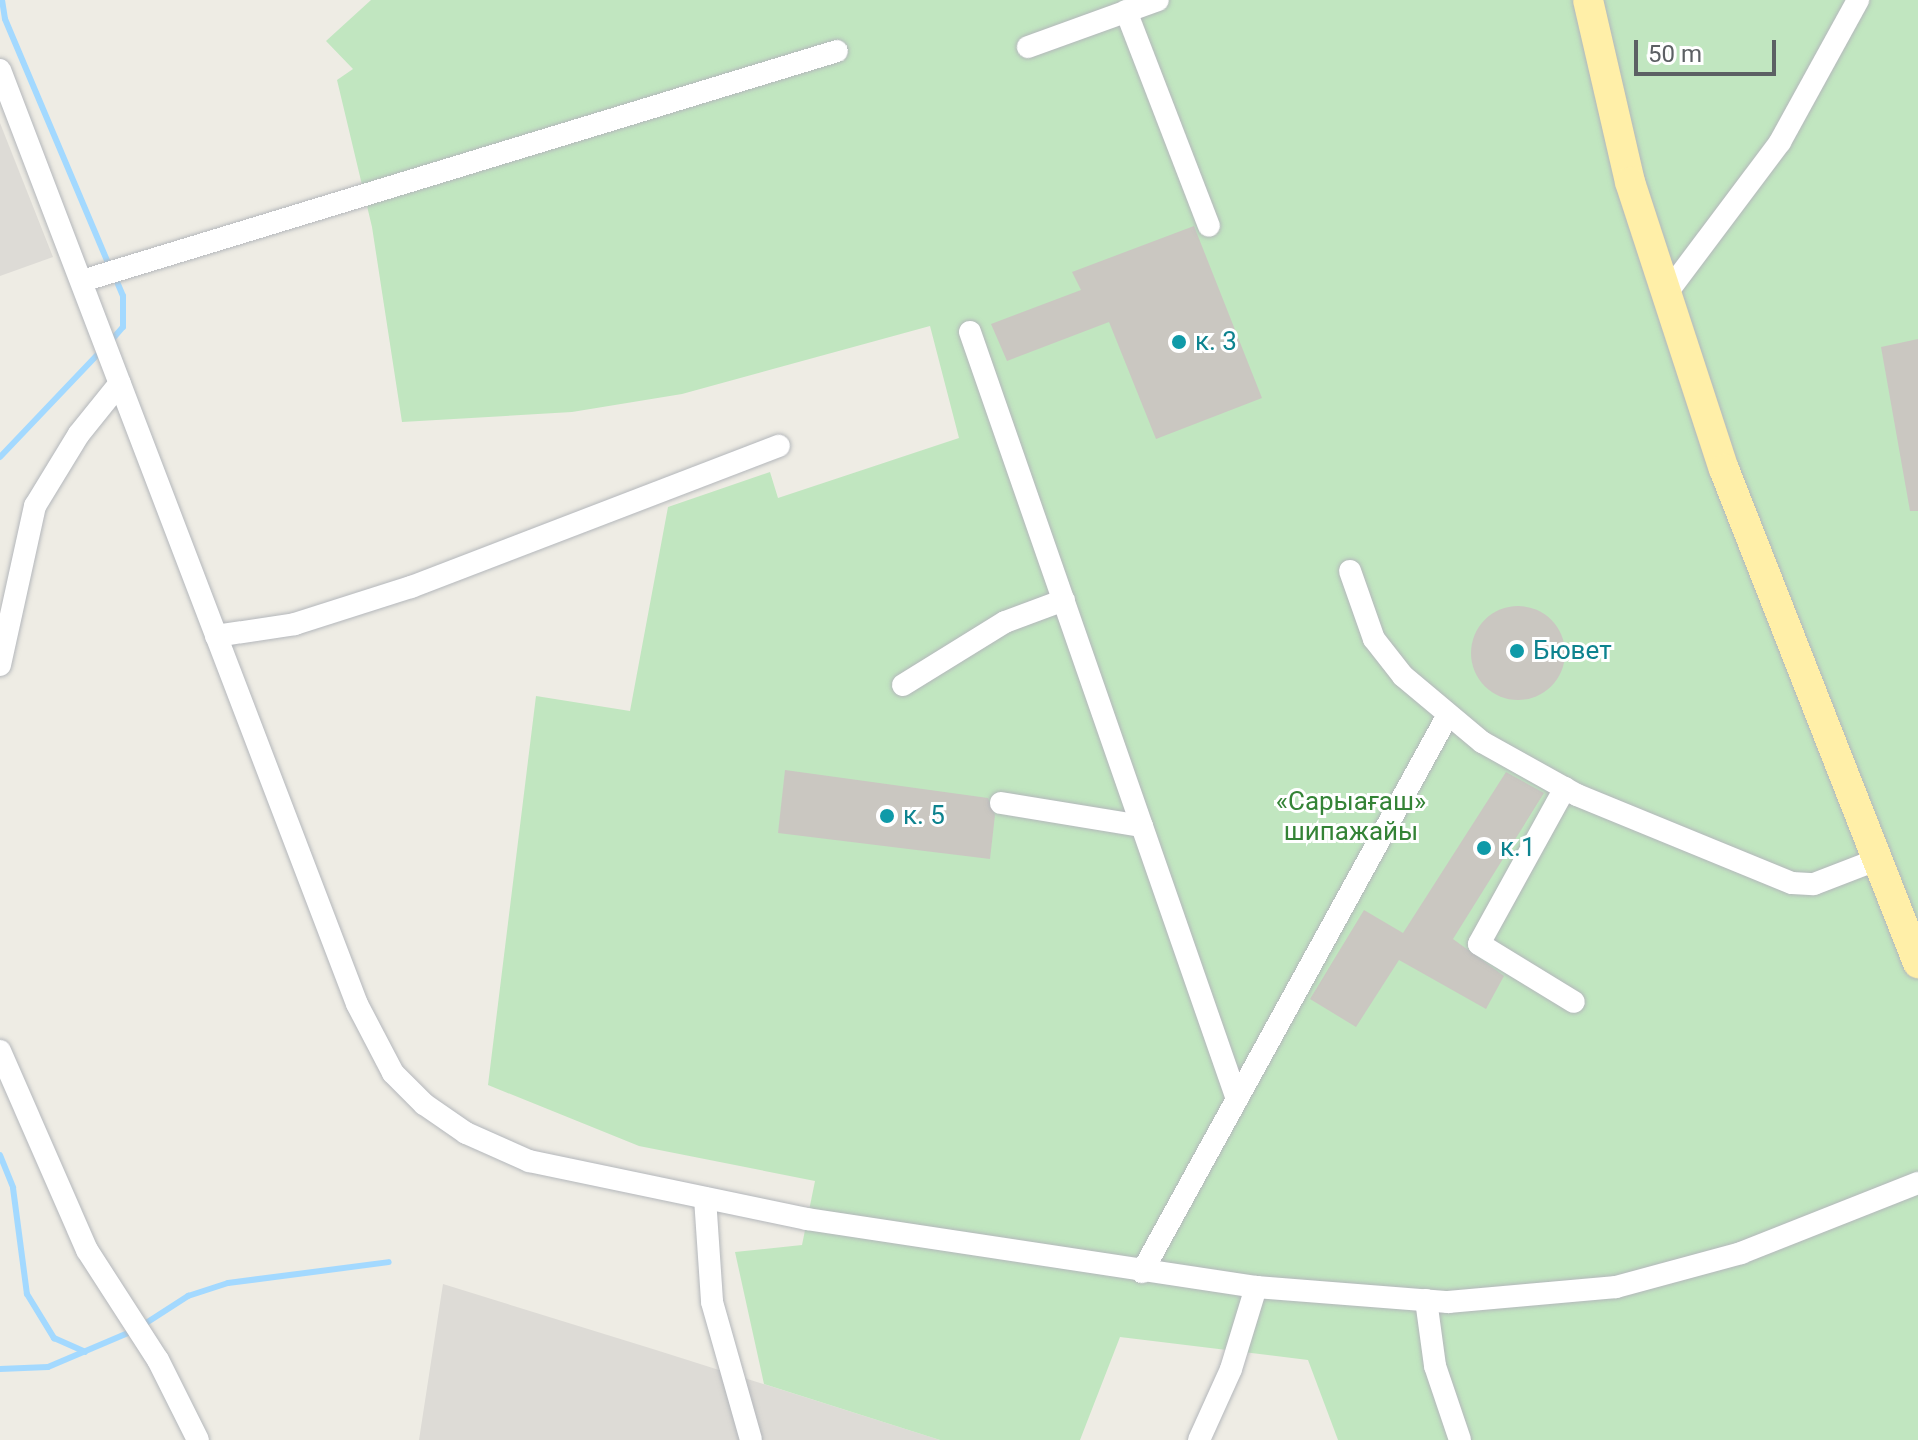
<!DOCTYPE html>
<html>
<head>
<meta charset="utf-8">
<style>
  body { margin:0 }
  #map { position:relative; width:1918px; height:1440px; overflow:hidden; background:#eeece4; font-family:Roboto,sans-serif }
  div>[style] { position:absolute }
  [style*='--x'] { left:calc(var(--x)*1px); top:calc(var(--y)*1px); width:calc(var(--w)*1px); rotate:calc(var(--a)*1deg) }
  .industrial>* { inset:0; background:#dddbd6 }
  .green>* { inset:0; background:#c1e6c0 }
  .stream>* { height:6px; margin:-3px; padding:0 3px; transform-origin:3px; border-radius:3px; background:#a3d9ff }
  .building>* { inset:0; background:#cac7c1 }
  .round { border-radius:50% }
  .roads { filter:drop-shadow(0 0 2px #b4b7bb) drop-shadow(0 0 2px #b4b7bb) }
  .minor>* { height:22px; margin:-11px; padding:0 11px; transform-origin:11px; border-radius:11px; background:#fff }
  .major>* { height:30px; margin:-15px; padding:0 15px; transform-origin:15px; border-radius:15px; background:#ffefa8 }
  .dots>* { width:22px; height:22px; translate:-50% -50%; box-sizing:border-box; border:4px solid #fff; border-radius:50% }
  span { translate:-50% -50%; white-space:nowrap; text-align:center; line-height:1.15; -webkit-text-stroke:6px #fff; paint-order:stroke }
  .culture-label { font-size:26px; color:#0d838f }
  .left { translate:0 -50%; text-align:left }
  .park-label { font-size:26px; color:#348336 }
  .scale { position:absolute; left:1634px; top:40px; width:142px; height:36px; box-sizing:border-box; border:4px solid #5c6064; border-top:0; padding-left:10px; font-size:24px; line-height:28px; white-space:nowrap; color:#5c6064; -webkit-text-stroke:6px #fff; paint-order:stroke }
</style>
</head>
<body>
<div id="map">
  <div class="industrial">
    <i style="clip-path:polygon(0 123px,53px 257px,0 276px)"></i>
    <i style="clip-path:polygon(443px 1284px,656px 1350px,940px 1440px,419px 1440px)"></i>
  </div>
  <div class="green">
    <i style="clip-path:polygon(371px 0,1918px 0,1918px 1440px,1338px 1440px,1308px 1360px,1120px 1337px,1080px 1440px,940px 1440px,764px 1384px,735px 1252px,802px 1245px,815px 1181px,639px 1146px,488px 1085px,536px 696px,630px 711px,668px 507px,770px 472px,778px 498px,959px 438px,930px 326px,682px 394px,572px 412px,402px 422px,372px 227px,337px 80px,353px 69px,326px 41px)"></i>
  </div>
  <div class="stream">
    <i style="--x:2;--y:0;--w:19;--a:81"></i>
    <i style="--x:5;--y:19;--w:269;--a:67.1"></i>
    <i style="--x:109;--y:343;--w:21;--a:-49"></i>
    <i style="--x:123;--y:327;--w:31;--a:-90"></i>
    <i style="--x:123;--y:296;--w:21;--a:-113"></i>
    <i style="--x:0;--y:457;--w:146;--a:-46.4"></i>
    <i style="--x:0;--y:1155;--w:35;--a:68"></i>
    <i style="--x:13;--y:1188;--w:107;--a:82.5"></i>
    <i style="--x:27;--y:1294;--w:52;--a:58.5"></i>
    <i style="--x:54;--y:1338;--w:34;--a:24"></i>
    <i style="--x:143;--y:1325;--w:54;--a:-32.8"></i>
    <i style="--x:188;--y:1296;--w:42;--a:-18"></i>
    <i style="--x:228;--y:1283;--w:162;--a:-7.4"></i>
    <i style="--x:0;--y:1369;--w:48;--a:-2.4"></i>
    <i style="--x:48;--y:1367;--w:92;--a:-23"></i>
  </div>
  <div class="building">
    <i style="clip-path:polygon(1194px 226px,1262px 398px,1156px 439px,1109px 322px,1007px 361px,991px 324px,1081px 290px,1072px 272px)"></i>
    <i style="clip-path:polygon(1918px 339px,1918px 511px,1910px 511px,1881px 347px)"></i>
    <i class="round" style="left:1471px;top:606px;width:94px;height:94px"></i>
    <i style="clip-path:polygon(785px 770px,988px 798px,995px 815px,990px 859px,778px 833px)"></i>
    <i style="clip-path:polygon(1506px 772px,1544px 793px,1453px 939px,1504px 976px,1486px 1009px,1399px 960px,1356px 1027px,1310px 999px,1364px 910px,1403px 933px)"></i>
  </div>
  <div class="roads">
    <div class="minor">
      <i style="--x:1126;--y:11;--w:230;--a:68.9"></i>
      <i style="--x:1028;--y:47;--w:138;--a:-19.9"></i>
      <i style="--x:0;--y:70;--w:1000;--a:69.08"></i>
      <i style="--x:357;--y:1004;--w:78;--a:62.4"></i>
      <i style="--x:393;--y:1073;--w:44;--a:45"></i>
      <i style="--x:424;--y:1104;--w:51;--a:34.6"></i>
      <i style="--x:466;--y:1133;--w:69;--a:24"></i>
      <i style="--x:529;--y:1161;--w:284;--a:11.8"></i>
      <i style="--x:807;--y:1219;--w:454;--a:8.6"></i>
      <i style="--x:1256;--y:1287;--w:193;--a:4.5"></i>
      <i style="--x:1448;--y:1302;--w:169;--a:-5.1"></i>
      <i style="--x:1616;--y:1287;--w:130;--a:-15.2"></i>
      <i style="--x:1741;--y:1253;--w:190;--a:-21.6"></i>
      <i style="--x:82;--y:281;--w:789;--a:-16.94"></i>
      <i style="--x:1666;--y:294;--w:190;--a:-53.1"></i>
      <i style="--x:1780;--y:142;--w:162;--a:-61.2"></i>
      <i style="--x:970;--y:332;--w:812;--a:70.81"></i>
      <i style="--x:1350;--y:571;--w:72;--a:70.6"></i>
      <i style="--x:1374;--y:639;--w:47;--a:51.9"></i>
      <i style="--x:1403;--y:676;--w:103;--a:39.9"></i>
      <i style="--x:1482;--y:742;--w:109;--a:29.2"></i>
      <i style="--x:1577;--y:795;--w:232;--a:22.3"></i>
      <i style="--x:1792;--y:883;--w:22;--a:3"></i>
      <i style="--x:1814;--y:884;--w:66;--a:-21.2"></i>
      <i style="--x:216;--y:636;--w:80;--a:-8.6"></i>
      <i style="--x:295;--y:624;--w:122;--a:-17.7"></i>
      <i style="--x:411;--y:587;--w:394;--a:-21"></i>
      <i style="--x:0;--y:665;--w:163;--a:-77.6"></i>
      <i style="--x:35;--y:506;--w:84;--a:-58.6"></i>
      <i style="--x:79;--y:434;--w:65;--a:-51.2"></i>
      <i style="--x:903;--y:685;--w:120;--a:-31.7"></i>
      <i style="--x:1005;--y:622;--w:63;--a:-20.4"></i>
      <i style="--x:1565;--y:788;--w:178;--a:118.9"></i>
      <i style="--x:1479;--y:944;--w:111;--a:31.4"></i>
      <i style="--x:1001;--y:803;--w:143;--a:9.3"></i>
      <i style="--x:0;--y:1051;--w:217;--a:66.4"></i>
      <i style="--x:87;--y:1250;--w:131;--a:57.2"></i>
      <i style="--x:158;--y:1360;--w:89;--a:63.4"></i>
      <i style="--x:705;--y:1198;--w:104;--a:86.1"></i>
      <i style="--x:712;--y:1302;--w:143;--a:74.2"></i>
      <i style="--x:1142;--y:1272;--w:636;--a:-61.22"></i>
      <i style="--x:1426;--y:1300;--w:67;--a:82.2"></i>
      <i style="--x:1435;--y:1366;--w:78;--a:71.3"></i>
      <i style="--x:1199;--y:1440;--w:78;--a:-65.7"></i>
      <i style="--x:1231;--y:1369;--w:86;--a:-73"></i>
    </div>
    <div class="major">
      <i style="--x:1588;--y:0;--w:187;--a:77"></i>
      <i style="--x:1630;--y:182;--w:302;--a:71.9"></i>
      <i style="--x:1724;--y:469;--w:531;--a:68.56"></i>
    </div>
  </div>
  <div class="dots">
    <i style="left:1179px;top:342px;background:#0f9aa8"></i>
    <i style="left:1517px;top:651px;background:#0f9aa8"></i>
    <i style="left:887px;top:816px;background:#0f9aa8"></i>
    <i style="left:1484px;top:848px;background:#0f9aa8"></i>
  </div>
  <div class="culture-label">
    <span class="left" style="left:1195px;top:342px">к. 3</span>
    <span class="left" style="left:1533px;top:651px">Бювет</span>
    <span class="left" style="left:903px;top:816px">к. 5</span>
    <span class="left" style="left:1500px;top:848px">к.1</span>
  </div>
  <div class="park-label">
    <span style="left:1351px;top:817px">«Сарыағаш»<br>шипажайы</span>
  </div>
  <div class="scale">50 m</div>
</div>
</body>
</html>
